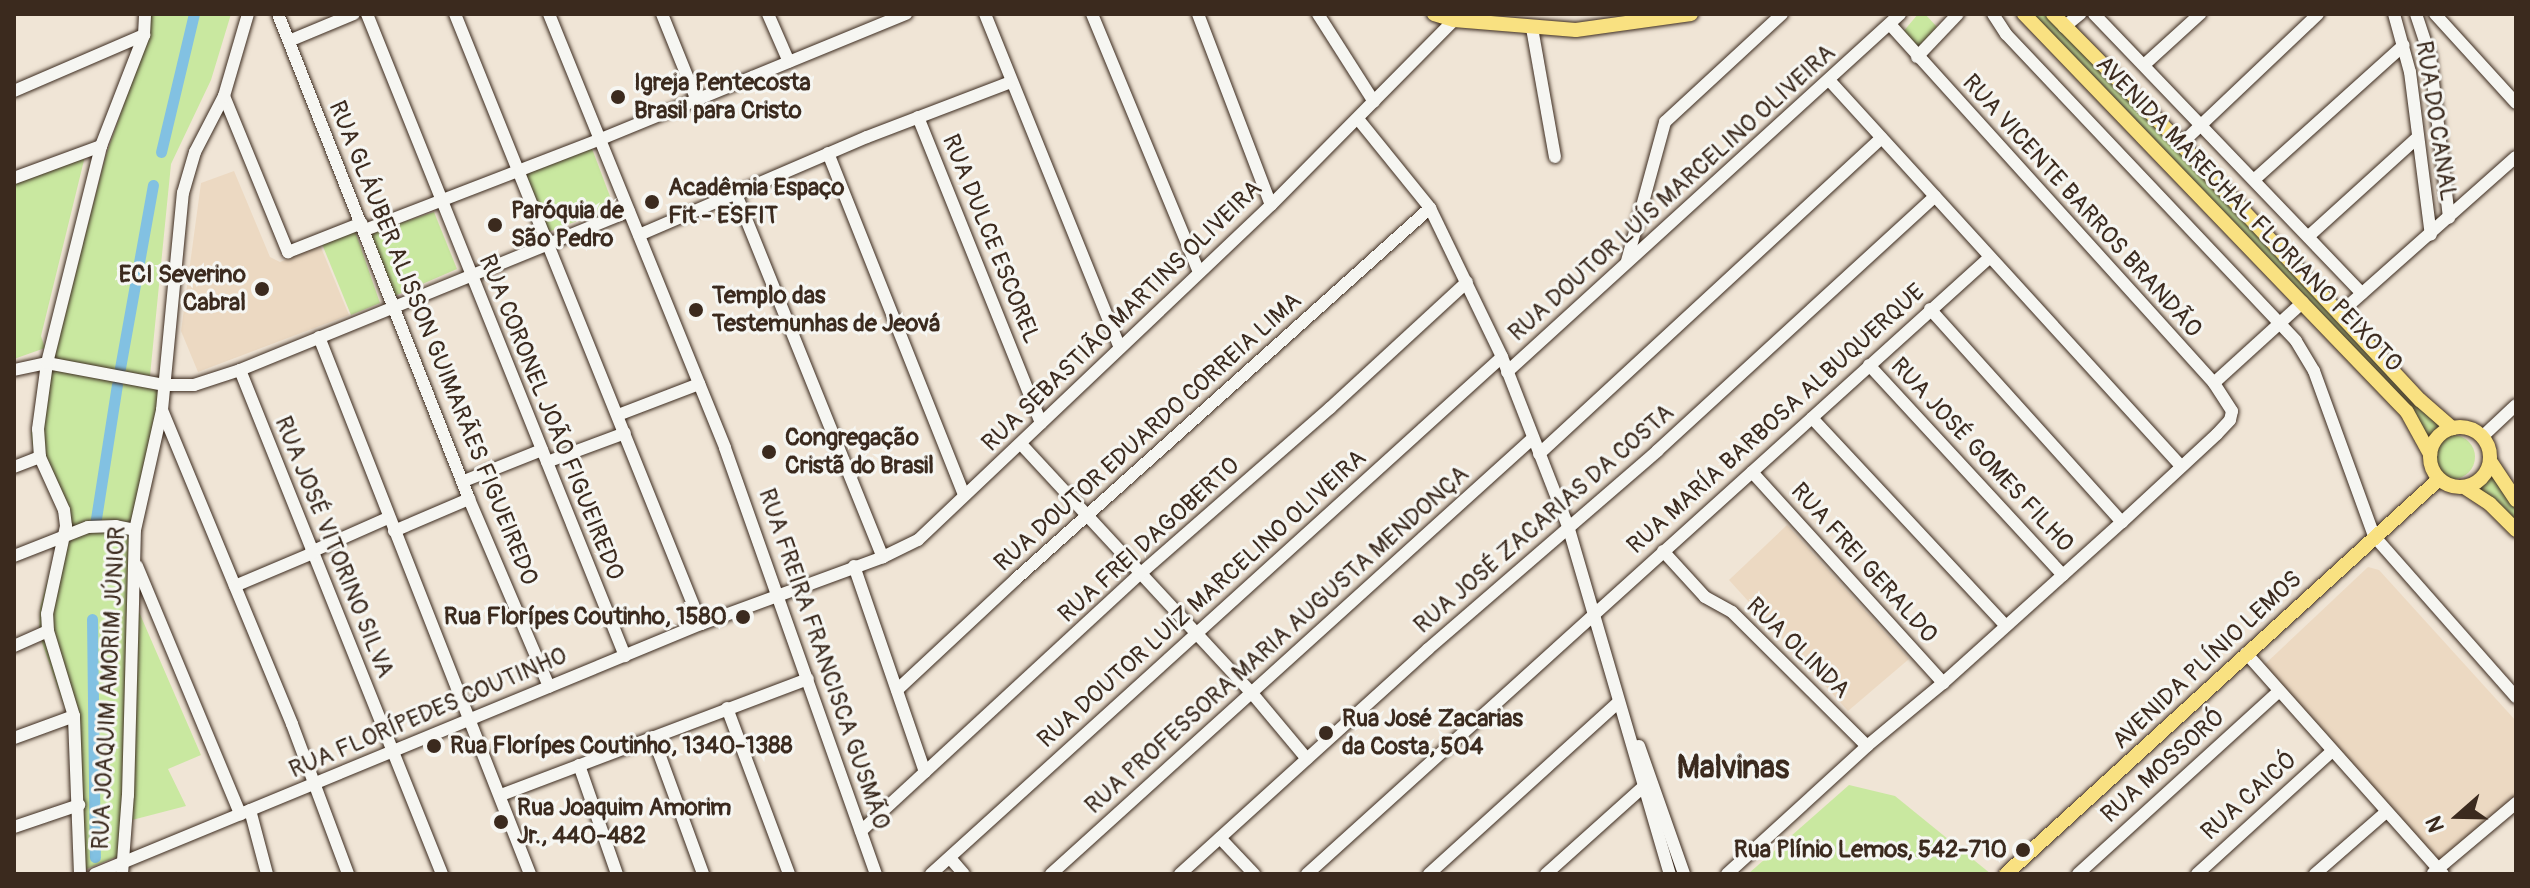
<!DOCTYPE html>
<html>
<head>
<meta charset="utf-8">
<style>
  body { margin:0 }
  #map { position:relative; width:2530px; height:888px; overflow:hidden; background:#f0e5d6; font-family:Pangolin,sans-serif }
  div>[style] { position:absolute }
  [style*='--x'] { left:calc(var(--x)*1px); top:calc(var(--y)*1px); width:calc(var(--w)*1px); rotate:calc(var(--a)*1deg) }
  .built>* { inset:0; background:#ecd9c2 }
  .green>* { inset:0; background:#c9e8a0 }
  .round { border-radius:50% }
  .canal>* { height:11px; margin:-5.5px; padding:0 5.5px; transform-origin:5.5px; border-radius:5.5px; background:#82c1e2 }
  .roads { filter:drop-shadow(0 0 2px #3b2a1e) drop-shadow(0 0 2px #3b2a1e) }
  .minor>* { height:12px; margin:-6px; padding:0 6px; transform-origin:6px; border-radius:6px; background:#f6f6f2 }
  .major>* { height:14px; margin:-7px; padding:0 7px; transform-origin:7px; border-radius:7px; background:#f9e181 }
  .major>.ring { margin:-7px; padding:0; box-sizing:content-box; background:none; border:14px solid #f9e181; border-radius:50% }
  .dots>* { width:22px; height:22px; translate:-50% -50%; box-sizing:border-box; border:4px solid #f6f6f2; border-radius:50% }
  span { translate:-50% -50%; white-space:nowrap; text-align:center; line-height:1.15; -webkit-text-stroke:6px #f6f6f2; paint-order:stroke }
  .poi-label { font-size:24px; color:#3b2a1e; font-weight:700 }
  .left { translate:0 -50%; text-align:left }
  .right { translate:-100% -50%; text-align:right }
  .street-label { font-size:24px; color:#3b2a1e }
  .district-label { font-size:32px; color:#3b2a1e; font-weight:700 }
  .frame { position:absolute; inset:0; border:16px solid #3b2a1e; pointer-events:none }
  .north { position:absolute; left:2418px; top:776px; width:80px; height:80px; -webkit-text-stroke:6px #f6f6f2; paint-order:stroke; rotate:250deg; font-size:22px; font-weight:700; line-height:32px; text-align:center; color:#3b2a1e }
  .north::after { content:''; display:block; margin:auto; width:28px; height:36px; background:#3b2a1e; clip-path:polygon(50% 0,100% 100%,50% 72%,0 100%) }
</style>
</head>
<body>
<div id="map">
  <div class="built">
    <i style="clip-path:polygon(234px 171px,270px 257px,280px 262px,320px 245px,349px 315px,198px 372px,181px 331px,201px 183px)"></i>
    <i style="clip-path:polygon(1787px 525px,1909px 659px,1848px 711px,1729px 580px)"></i>
    <i style="clip-path:polygon(2368px 567px,2379px 570px,2516px 721px,2516px 802px,2439px 868px,2264px 665px)"></i>
  </div>
  <div class="green">
    <i style="clip-path:polygon(150px 14px,231px 14px,211px 80px,171px 164px,150px 376px,53px 359px,106px 155px,149px 34px)"></i>
    <i style="clip-path:polygon(1918px 14px,1925px 14px,1937px 27px,1918px 47px,1903px 32px)"></i>
    <i style="clip-path:polygon(2028px 14px,2050px 14px,2448px 428px,2434px 438px,2429px 448px,2418px 426px)"></i>
    <i style="clip-path:polygon(591px 146px,614px 207px,543px 234px,520px 174px)"></i>
    <i style="clip-path:polygon(86px 152px,41px 336px,45px 348px,14px 359px,14px 184px)"></i>
    <i style="clip-path:polygon(434px 212px,457px 269px,390px 298px,364px 235px)"></i>
    <i style="clip-path:polygon(355px 231px,380px 303px,351px 315px,322px 244px)"></i>
    <i style="clip-path:polygon(46px 366px,162px 389px,135px 564px,126px 853px,74px 874px,69px 735px,66px 711px,39px 634px,40px 608px,62px 528px,60px 507px,34px 455px,31px 434px)"></i>
    <i class="round" style="left:2431px;top:435px;width:44px;height:44px"></i>
    <i style="clip-path:polygon(2491px 467px,2516px 503px,2516px 528px,2471px 488px,2488px 477px)"></i>
    <i style="clip-path:polygon(136px 605px,201px 755px,168px 769px,186px 806px,132px 820px)"></i>
    <i style="clip-path:polygon(1849px 785px,1895px 796px,1991px 874px,1748px 874px)"></i>
  </div>
  <div class="canal">
    <i style="--x:161;--y:152;--w:142;--a:-76.6"></i>
    <i style="--x:120;--y:368;--w:186;--a:-79.8"></i>
    <i style="--x:95;--y:525;--w:142;--a:-81.1"></i>
    <i style="--x:92;--y:619;--w:238;--a:89.3"></i>
  </div>
  <div class="roads">
    <div class="minor">
      <i style="--x:278;--y:14;--w:521;--a:68.5"></i>
      <i style="--x:469;--y:499;--w:204;--a:66.9"></i>
      <i style="--x:367;--y:14;--w:692;--a:68.11"></i>
      <i style="--x:455;--y:14;--w:658;--a:68.04"></i>
      <i style="--x:549;--y:14;--w:468;--a:67.9"></i>
      <i style="--x:725;--y:448;--w:452;--a:70.5"></i>
      <i style="--x:662;--y:14;--w:91;--a:68"></i>
      <i style="--x:768;--y:14;--w:52;--a:66.4"></i>
      <i style="--x:985;--y:14;--w:360;--a:68"></i>
      <i style="--x:1092;--y:14;--w:279;--a:67.5"></i>
      <i style="--x:1198;--y:14;--w:204;--a:69.1"></i>
      <i style="--x:1318;--y:14;--w:104;--a:57.5"></i>
      <i style="--x:1993;--y:14;--w:24;--a:57"></i>
      <i style="--x:2006;--y:34;--w:422;--a:46.6"></i>
      <i style="--x:2296;--y:341;--w:35;--a:59"></i>
      <i style="--x:2314;--y:371;--w:176;--a:70"></i>
      <i style="--x:2374;--y:536;--w:215;--a:48.6"></i>
      <i style="--x:2094;--y:14;--w:387;--a:46.2"></i>
      <i style="--x:2394;--y:14;--w:60;--a:74.6"></i>
      <i style="--x:2410;--y:72;--w:164;--a:82.7"></i>
      <i style="--x:2416;--y:14;--w:44;--a:71.6"></i>
      <i style="--x:2430;--y:56;--w:163;--a:83.3"></i>
      <i style="--x:2435;--y:14;--w:120;--a:47.7"></i>
      <i style="--x:2064;--y:27;--w:21;--a:-39"></i>
      <i style="--x:1532;--y:28;--w:131;--a:79.9"></i>
      <i style="--x:289;--y:41;--w:70;--a:-22.6"></i>
      <i style="--x:1917;--y:57;--w:59;--a:-46.4"></i>
      <i style="--x:2144;--y:65;--w:76;--a:-42.3"></i>
      <i style="--x:1829;--y:80;--w:522;--a:47.64"></i>
      <i style="--x:14;--y:91;--w:142;--a:-23.3"></i>
      <i style="--x:224;--y:96;--w:169;--a:67.7"></i>
      <i style="--x:288;--y:252;--w:79;--a:-21.4"></i>
      <i style="--x:918;--y:117;--w:330;--a:68.1"></i>
      <i style="--x:1358;--y:119;--w:114;--a:51"></i>
      <i style="--x:1430;--y:208;--w:165;--a:64.2"></i>
      <i style="--x:1502;--y:357;--w:181;--a:68.7"></i>
      <i style="--x:1568;--y:526;--w:363;--a:73.7"></i>
      <i style="--x:2181;--y:144;--w:189;--a:-43.5"></i>
      <i style="--x:828;--y:153;--w:368;--a:68.3"></i>
      <i style="--x:14;--y:178;--w:93;--a:-20.2"></i>
      <i style="--x:2255;--y:179;--w:200;--a:-42"></i>
      <i style="--x:736;--y:194;--w:392;--a:68"></i>
      <i style="--x:365;--y:230;--w:253;--a:-21.1"></i>
      <i style="--x:601;--y:139;--w:330;--a:-22.3"></i>
      <i style="--x:639;--y:235;--w:248;--a:-23.3"></i>
      <i style="--x:867;--y:137;--w:154;--a:-20.9"></i>
      <i style="--x:2310;--y:235;--w:144;--a:-42.2"></i>
      <i style="--x:1627;--y:261;--w:144;--a:-74.7"></i>
      <i style="--x:1665;--y:122;--w:159;--a:-42.7"></i>
      <i style="--x:1930;--y:309;--w:287;--a:48"></i>
      <i style="--x:2340;--y:313;--w:235;--a:-41.6"></i>
      <i style="--x:319;--y:337;--w:577;--a:68.55"></i>
      <i style="--x:1869;--y:365;--w:286;--a:47.3"></i>
      <i style="--x:14;--y:370;--w:34;--a:-12"></i>
      <i style="--x:47;--y:363;--w:120;--a:10.6"></i>
      <i style="--x:165;--y:385;--w:29;--a:0"></i>
      <i style="--x:194;--y:385;--w:48;--a:-18.1"></i>
      <i style="--x:240;--y:370;--w:420;--a:-22.2"></i>
      <i style="--x:240;--y:370;--w:543;--a:68.16"></i>
      <i style="--x:1507;--y:372;--w:532;--a:-42.33"></i>
      <i style="--x:2214;--y:383;--w:120;--a:-42.3"></i>
      <i style="--x:162;--y:410;--w:340;--a:67.5"></i>
      <i style="--x:292;--y:724;--w:160;--a:69.5"></i>
      <i style="--x:618;--y:415;--w:87;--a:-20.9"></i>
      <i style="--x:1812;--y:418;--w:283;--a:47"></i>
      <i style="--x:2483;--y:436;--w:45;--a:-43.2"></i>
      <i style="--x:1021;--y:444;--w:338;--a:47.2"></i>
      <i style="--x:1251;--y:692;--w:87;--a:50.1"></i>
      <i style="--x:1539;--y:454;--w:466;--a:-42.7"></i>
      <i style="--x:547;--y:462;--w:83;--a:-20.4"></i>
      <i style="--x:14;--y:467;--w:28;--a:-21"></i>
      <i style="--x:1752;--y:472;--w:285;--a:47.8"></i>
      <i style="--x:464;--y:481;--w:84;--a:-21.7"></i>
      <i style="--x:394;--y:531;--w:82;--a:-23.1"></i>
      <i style="--x:1663;--y:551;--w:62;--a:47.6"></i>
      <i style="--x:1705;--y:597;--w:31;--a:29"></i>
      <i style="--x:1732;--y:612;--w:190;--a:44.8"></i>
      <i style="--x:311;--y:552;--w:84;--a:-23.8"></i>
      <i style="--x:14;--y:556;--w:79;--a:-21.4"></i>
      <i style="--x:88;--y:527;--w:28;--a:-2"></i>
      <i style="--x:116;--y:526;--w:19;--a:12"></i>
      <i style="--x:137;--y:566;--w:269;--a:67.4"></i>
      <i style="--x:854;--y:566;--w:218;--a:71"></i>
      <i style="--x:235;--y:586;--w:85;--a:-22.9"></i>
      <i style="--x:14;--y:646;--w:37;--a:-24"></i>
      <i style="--x:2246;--y:653;--w:296;--a:48.3"></i>
      <i style="--x:897;--y:690;--w:163;--a:-43"></i>
      <i style="--x:1016;--y:579;--w:556;--a:-41.86"></i>
      <i style="--x:727;--y:708;--w:177;--a:69.5"></i>
      <i style="--x:653;--y:737;--w:146;--a:69.9"></i>
      <i style="--x:14;--y:738;--w:64;--a:-20.1"></i>
      <i style="--x:1639;--y:746;--w:136;--a:70.6"></i>
      <i style="--x:579;--y:765;--w:115;--a:70.8"></i>
      <i style="--x:501;--y:795;--w:328;--a:-20.7"></i>
      <i style="--x:250;--y:810;--w:66;--a:75.1"></i>
      <i style="--x:14;--y:827;--w:69;--a:-18.7"></i>
      <i style="--x:861;--y:831;--w:381;--a:-42.7"></i>
      <i style="--x:1141;--y:573;--w:251;--a:-41.1"></i>
      <i style="--x:1330;--y:408;--w:186;--a:-42.6"></i>
      <i style="--x:1220;--y:838;--w:50;--a:46.6"></i>
      <i style="--x:950;--y:858;--w:21;--a:49"></i>
      <i style="--x:2433;--y:873;--w:109;--a:-40.1"></i>
      <i style="--x:80;--y:874;--w:158;--a:-92.2"></i>
      <i style="--x:74;--y:716;--w:89;--a:-107"></i>
      <i style="--x:48;--y:631;--w:17;--a:-93"></i>
      <i style="--x:47;--y:614;--w:90;--a:-77.8"></i>
      <i style="--x:66;--y:526;--w:16;--a:-97"></i>
      <i style="--x:64;--y:510;--w:58;--a:-114.4"></i>
      <i style="--x:40;--y:457;--w:28;--a:-94"></i>
      <i style="--x:38;--y:429;--w:67;--a:-82.2"></i>
      <i style="--x:47;--y:363;--w:224;--a:-76"></i>
      <i style="--x:101;--y:146;--w:119;--a:-68.8"></i>
      <i style="--x:144;--y:35;--w:21;--a:-87"></i>
      <i style="--x:95;--y:874;--w:656;--a:-22.42"></i>
      <i style="--x:701;--y:624;--w:194;--a:-20.2"></i>
      <i style="--x:883;--y:557;--w:39;--a:-26"></i>
      <i style="--x:918;--y:540;--w:487;--a:-43.5"></i>
      <i style="--x:1271;--y:205;--w:266;--a:-45.3"></i>
      <i style="--x:122;--y:874;--w:79;--a:-85.7"></i>
      <i style="--x:128;--y:795;--w:265;--a:-88.5"></i>
      <i style="--x:135;--y:530;--w:123;--a:-77.3"></i>
      <i style="--x:162;--y:410;--w:218;--a:-84.5"></i>
      <i style="--x:183;--y:193;--w:43;--a:-73.7"></i>
      <i style="--x:195;--y:152;--w:63;--a:-62.6"></i>
      <i style="--x:224;--y:96;--w:85;--a:-73.7"></i>
      <i style="--x:931;--y:874;--w:770;--a:-42.16"></i>
      <i style="--x:1051;--y:874;--w:650;--a:-42.13"></i>
      <i style="--x:1180;--y:874;--w:335;--a:-42.2"></i>
      <i style="--x:1428;--y:649;--w:303;--a:-40.8"></i>
      <i style="--x:1657;--y:451;--w:377;--a:-42.5"></i>
      <i style="--x:1307;--y:874;--w:920;--a:-42.09"></i>
      <i style="--x:1429;--y:874;--w:256;--a:-42.2"></i>
      <i style="--x:1546;--y:874;--w:130;--a:-41.9"></i>
      <i style="--x:1727;--y:874;--w:190;--a:-42.4"></i>
      <i style="--x:1867;--y:746;--w:99;--a:-39.7"></i>
      <i style="--x:1943;--y:683;--w:241;--a:-42"></i>
      <i style="--x:2122;--y:522;--w:129;--a:-42.8"></i>
      <i style="--x:2217;--y:434;--w:19;--a:-47"></i>
      <i style="--x:2230;--y:420;--w:9;--a:-77"></i>
      <i style="--x:2232;--y:411;--w:33;--a:-123"></i>
      <i style="--x:2214;--y:383;--w:483;--a:-132.1"></i>
      <i style="--x:2078;--y:874;--w:272;--a:-42.3"></i>
      <i style="--x:2197;--y:874;--w:183;--a:-42.3"></i>
      <i style="--x:2315;--y:874;--w:94;--a:-41.1"></i>
    </div>
    <div class="major">
      <i style="--x:1434;--y:14;--w:21;--a:17"></i>
      <i style="--x:1454;--y:20;--w:122;--a:4.7"></i>
      <i style="--x:1576;--y:30;--w:116;--a:-7.9"></i>
      <i style="--x:2024;--y:14;--w:552;--a:46.1"></i>
      <i style="--x:2407;--y:412;--w:48;--a:61.3"></i>
      <i style="--x:2053;--y:14;--w:182;--a:45.4"></i>
      <i style="--x:2181;--y:144;--w:350;--a:47"></i>
      <i style="--x:2420;--y:400;--w:43;--a:41.2"></i>
      <i class="ring" style="left:2430px;top:427px;width:46px;height:46px"></i>
      <i style="--x:2490;--y:461;--w:47;--a:56.3"></i>
      <i style="--x:2464;--y:487;--w:31;--a:33"></i>
      <i style="--x:2490;--y:504;--w:37;--a:45"></i>
      <i style="--x:2006;--y:874;--w:586;--a:-42.37"></i>
    </div>
  </div>
  <div class="dots">
    <i style="left:618px;top:97px;background:#3b2a1e"></i>
    <i style="left:652px;top:202px;background:#3b2a1e"></i>
    <i style="left:495px;top:225px;background:#3b2a1e"></i>
    <i style="left:262px;top:289px;background:#3b2a1e"></i>
    <i style="left:696px;top:310px;background:#3b2a1e"></i>
    <i style="left:769px;top:452px;background:#3b2a1e"></i>
    <i style="left:743px;top:617px;background:#3b2a1e"></i>
    <i style="left:1326px;top:733px;background:#3b2a1e"></i>
    <i style="left:434px;top:746px;background:#3b2a1e"></i>
    <i style="left:501px;top:822px;background:#3b2a1e"></i>
    <i style="left:2023px;top:850px;background:#3b2a1e"></i>
  </div>
  <div class="poi-label">
    <span class="left" style="left:634px;top:97px">Igreja Pentecosta<br>Brasil para Cristo</span>
    <span class="left" style="left:668px;top:202px">Acadêmia Espaço<br>Fit - ESFIT</span>
    <span class="left" style="left:511px;top:225px">Paróquia de<br>São Pedro</span>
    <span class="right" style="left:246px;top:289px">ECI Severino<br>Cabral</span>
    <span class="left" style="left:712px;top:310px">Templo das<br>Testemunhas de Jeová</span>
    <span class="left" style="left:785px;top:452px">Congregação<br>Cristã do Brasil</span>
    <span class="right" style="left:727px;top:617px">Rua Florípes Coutinho, 1580</span>
    <span class="left" style="left:1342px;top:733px">Rua José Zacarias<br>da Costa, 504</span>
    <span class="left" style="left:450px;top:746px">Rua Florípes Coutinho, 1340-1388</span>
    <span class="left" style="left:517px;top:822px">Rua Joaquim Amorim<br>Jr., 440-482</span>
    <span class="right" style="left:2007px;top:850px">Rua Plínio Lemos, 542-710</span>
  </div>
  <div class="street-label">
    <span style="left:2436px;top:121px;rotate:81deg">RUA DO CANAL</span>
    <span style="left:1672px;top:193px;rotate:-42deg">RUA DOUTOR LUÍS MARCELINO OLIVEIRA</span>
    <span style="left:2082px;top:206px;rotate:48deg">RUA VICENTE BARROS BRANDÃO</span>
    <span style="left:2249px;top:214px;rotate:46deg">AVENIDA MARECHAL FLORIANO PEIXOTO</span>
    <span style="left:991px;top:239px;rotate:68deg">RUA DULCE ESCOREL</span>
    <span style="left:1122px;top:316px;rotate:-44deg">RUA SEBASTIÃO MARTINS OLIVEIRA</span>
    <span style="left:433px;top:343px;rotate:68deg">RUA GLÁUBER ALISSON GUIMARÃES FIGUEIREDO</span>
    <span style="left:551px;top:417px;rotate:68deg">RUA CORONEL JOÃO FIGUEIREDO</span>
    <span style="left:1776px;top:419px;rotate:-42deg">RUA MARÍA BARBOSA ALBUQUERQUE</span>
    <span style="left:1148px;top:432px;rotate:-42deg">RUA DOUTOR EDUARDO CORREIA LIMA</span>
    <span style="left:1982px;top:455px;rotate:47deg">RUA JOSÉ GOMES FILHO</span>
    <span style="left:1544px;top:519px;rotate:-41deg">RUA JOSÉ ZACARIAS DA COSTA</span>
    <span style="left:1149px;top:540px;rotate:-42deg">RUA FREI DAGOBERTO</span>
    <span style="left:334px;top:547px;rotate:68deg">RUA JOSÉ VITORINO SILVA</span>
    <span style="left:1864px;top:563px;rotate:48deg">RUA FREI GERALDO</span>
    <span style="left:1202px;top:599px;rotate:-42deg">RUA DOUTOR LUIZ MARCELINO OLIVEIRA</span>
    <span style="left:1277px;top:640px;rotate:-42deg">RUA PROFESSORA MARIA AUGUSTA MENDONÇA</span>
    <span style="left:1798px;top:648px;rotate:44deg">RUA OLINDA</span>
    <span style="left:824px;top:659px;rotate:71deg">RUA FREIRA FRANCISCA GUSMÃO</span>
    <span style="left:2207px;top:660px;rotate:-43deg">AVENIDA PLÍNIO LEMOS</span>
    <span style="left:109px;top:688px;rotate:-87deg">RUA JOAQUIM AMORIM JÚNIOR</span>
    <span style="left:428px;top:713px;rotate:-23deg">RUA FLORÍPEDES COUTINHO</span>
    <span style="left:2163px;top:766px;rotate:-42deg">RUA MOSSORÓ</span>
    <span style="left:2249px;top:796px;rotate:-42deg">RUA CAICÓ</span>
  </div>
  <div class="district-label">
    <span style="left:1733px;top:768px">Malvinas</span>
  </div>
  <div class="frame"></div>
  <div class="north">N</div>
</div>
</body>
</html>
